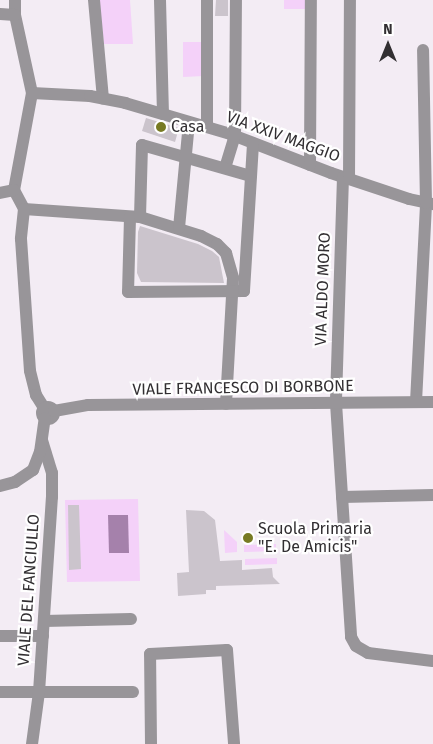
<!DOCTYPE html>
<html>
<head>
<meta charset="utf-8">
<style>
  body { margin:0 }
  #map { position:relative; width:433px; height:744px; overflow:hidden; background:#f3ecf4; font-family:"Fira Sans",sans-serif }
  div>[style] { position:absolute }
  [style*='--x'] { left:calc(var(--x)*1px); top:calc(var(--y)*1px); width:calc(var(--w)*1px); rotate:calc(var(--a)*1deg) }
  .green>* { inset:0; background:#f4d1f9 }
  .water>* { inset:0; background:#a581ab }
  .building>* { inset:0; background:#cbc4cc }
  .minor>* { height:12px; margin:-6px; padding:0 6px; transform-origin:6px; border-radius:6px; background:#989599 }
  .tertiary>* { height:12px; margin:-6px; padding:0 6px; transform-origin:6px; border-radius:6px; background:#989599 }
  .tertiary>.ring { margin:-6px; padding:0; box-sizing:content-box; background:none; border:12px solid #989599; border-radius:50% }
  .dots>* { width:14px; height:14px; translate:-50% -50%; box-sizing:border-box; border:2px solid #fff; border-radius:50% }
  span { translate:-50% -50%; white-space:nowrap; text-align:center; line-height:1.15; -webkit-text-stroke:4.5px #fff; paint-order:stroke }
  .poi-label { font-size:16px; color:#322f32 }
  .left { translate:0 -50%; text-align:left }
  .street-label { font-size:16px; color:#322f32 }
  .north { position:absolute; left:363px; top:20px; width:50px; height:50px; -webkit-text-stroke:4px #fff; paint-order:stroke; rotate:0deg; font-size:14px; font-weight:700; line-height:20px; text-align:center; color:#322f32 }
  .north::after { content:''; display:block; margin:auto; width:18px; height:22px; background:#322f32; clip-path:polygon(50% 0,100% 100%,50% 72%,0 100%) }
</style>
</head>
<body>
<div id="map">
  <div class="green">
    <i style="clip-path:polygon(99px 0,130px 0,133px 44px,104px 44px)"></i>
    <i style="clip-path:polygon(284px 0,307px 0,307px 9px,284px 9px)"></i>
    <i style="clip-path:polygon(183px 42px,204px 42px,204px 76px,183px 77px)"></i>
    <i style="clip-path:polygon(138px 499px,140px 581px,67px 582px,65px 500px)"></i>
    <i style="clip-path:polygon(224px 530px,237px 542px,237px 552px,225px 553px)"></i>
    <i style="clip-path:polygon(276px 544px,276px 551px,244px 552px,244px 545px)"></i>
    <i style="clip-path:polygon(277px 558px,277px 564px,245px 565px,245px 559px)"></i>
  </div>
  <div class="water">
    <i style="clip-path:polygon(108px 515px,128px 515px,129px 553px,109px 553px)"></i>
  </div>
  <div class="building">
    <i style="clip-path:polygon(216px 0,228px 0,228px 16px,215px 16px)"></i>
    <i style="clip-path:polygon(146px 118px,179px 128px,175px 142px,142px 131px)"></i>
    <i style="clip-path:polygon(140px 226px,198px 244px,212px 251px,219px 257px,224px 283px,141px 282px,137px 273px,138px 232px)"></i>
    <i style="clip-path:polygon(68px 505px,79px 505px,81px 569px,69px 570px)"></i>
    <i style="clip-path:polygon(186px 510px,204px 511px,215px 520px,220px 561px,242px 560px,242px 570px,272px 568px,273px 577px,280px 584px,216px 586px,216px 590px,206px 590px,206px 594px,178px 596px,177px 573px,189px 572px)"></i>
  </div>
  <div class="minor">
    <i style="--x:15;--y:0;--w:15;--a:90"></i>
    <i style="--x:15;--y:15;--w:80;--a:77.7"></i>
    <i style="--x:32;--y:93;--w:99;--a:100.5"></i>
    <i style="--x:14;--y:190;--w:21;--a:62"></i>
    <i style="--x:94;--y:0;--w:99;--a:84.8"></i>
    <i style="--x:160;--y:0;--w:114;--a:88.5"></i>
    <i style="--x:207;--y:0;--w:127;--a:90"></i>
    <i style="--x:0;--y:14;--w:15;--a:4"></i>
    <i style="--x:32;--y:93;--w:58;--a:3"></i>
    <i style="--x:90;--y:96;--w:36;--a:11"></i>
    <i style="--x:125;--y:103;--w:109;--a:16.4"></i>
    <i style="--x:230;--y:134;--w:108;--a:21.1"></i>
    <i style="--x:331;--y:173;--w:82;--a:18.4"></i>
    <i style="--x:409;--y:199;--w:25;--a:12"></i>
    <i style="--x:310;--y:165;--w:165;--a:-89.7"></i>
    <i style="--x:225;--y:168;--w:34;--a:-73"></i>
    <i style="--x:235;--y:136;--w:136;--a:-89.6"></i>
    <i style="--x:343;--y:177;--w:226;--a:91.8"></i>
    <i style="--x:336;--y:403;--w:234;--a:86.3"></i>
    <i style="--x:351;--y:637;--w:10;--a:61"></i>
    <i style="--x:356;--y:646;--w:14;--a:30"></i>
    <i style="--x:368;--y:653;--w:65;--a:7"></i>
    <i style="--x:349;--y:179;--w:179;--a:-89.7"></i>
    <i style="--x:0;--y:193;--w:14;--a:-12"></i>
    <i style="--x:24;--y:209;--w:116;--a:3.9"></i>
    <i style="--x:140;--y:217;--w:64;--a:17.3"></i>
    <i style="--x:201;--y:236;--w:18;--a:27"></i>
    <i style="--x:217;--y:244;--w:13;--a:45"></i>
    <i style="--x:226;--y:253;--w:26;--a:74"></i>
    <i style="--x:233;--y:278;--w:126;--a:93.2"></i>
    <i style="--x:24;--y:209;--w:30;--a:96"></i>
    <i style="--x:21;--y:239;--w:132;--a:86.1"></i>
    <i style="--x:30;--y:371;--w:25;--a:76"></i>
    <i style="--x:36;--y:395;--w:15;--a:58"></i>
    <i style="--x:130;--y:217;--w:75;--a:91.5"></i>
    <i style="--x:128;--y:292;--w:116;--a:-0.5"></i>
    <i style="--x:244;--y:291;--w:148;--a:-86.5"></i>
    <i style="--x:140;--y:217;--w:72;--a:-88.4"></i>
    <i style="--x:142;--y:145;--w:113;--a:15.9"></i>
    <i style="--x:179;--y:228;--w:106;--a:-84.6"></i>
    <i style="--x:416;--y:402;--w:199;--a:-87.1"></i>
    <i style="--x:426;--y:203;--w:153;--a:-91.1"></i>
    <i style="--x:342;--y:497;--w:91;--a:-1.3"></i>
    <i style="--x:44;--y:621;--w:87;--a:-1.3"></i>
    <i style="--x:0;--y:636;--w:43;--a:0"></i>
    <i style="--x:0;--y:692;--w:133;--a:0"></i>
    <i style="--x:32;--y:744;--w:52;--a:-82.3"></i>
    <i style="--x:39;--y:692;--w:195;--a:-86.2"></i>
    <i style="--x:52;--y:497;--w:24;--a:-90"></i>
    <i style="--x:52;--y:473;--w:34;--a:-107"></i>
    <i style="--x:151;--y:744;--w:90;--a:-90.6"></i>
    <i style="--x:150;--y:654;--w:77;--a:-3"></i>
    <i style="--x:227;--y:650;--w:94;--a:85.7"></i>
  </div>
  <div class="tertiary">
    <i class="ring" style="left:42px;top:407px;width:0;height:0"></i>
    <i style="--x:54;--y:411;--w:35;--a:-10"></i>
    <i style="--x:88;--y:405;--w:345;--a:-0.5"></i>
    <i style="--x:0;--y:486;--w:16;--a:-15"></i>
    <i style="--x:15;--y:482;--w:22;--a:-34"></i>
    <i style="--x:33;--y:470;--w:19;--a:-69"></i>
    <i style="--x:40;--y:452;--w:34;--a:-82"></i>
  </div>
  <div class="dots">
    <i style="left:161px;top:127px;background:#777a23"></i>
    <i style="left:248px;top:538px;background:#777a23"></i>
  </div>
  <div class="poi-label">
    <span class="left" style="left:171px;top:127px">Casa</span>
    <span class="left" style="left:258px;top:538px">Scuola Primaria<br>"E. De Amicis"</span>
  </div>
  <div class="street-label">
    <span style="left:283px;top:137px;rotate:20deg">VIA XXIV MAGGIO</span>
    <span style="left:323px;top:289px;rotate:-88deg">VIA ALDO MORO</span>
    <span style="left:243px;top:388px;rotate:-1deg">VIALE FRANCESCO DI BORBONE</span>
    <span style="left:29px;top:590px;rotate:-86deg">VIALE DEL FANCIULLO</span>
  </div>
  <div class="north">N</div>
</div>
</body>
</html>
